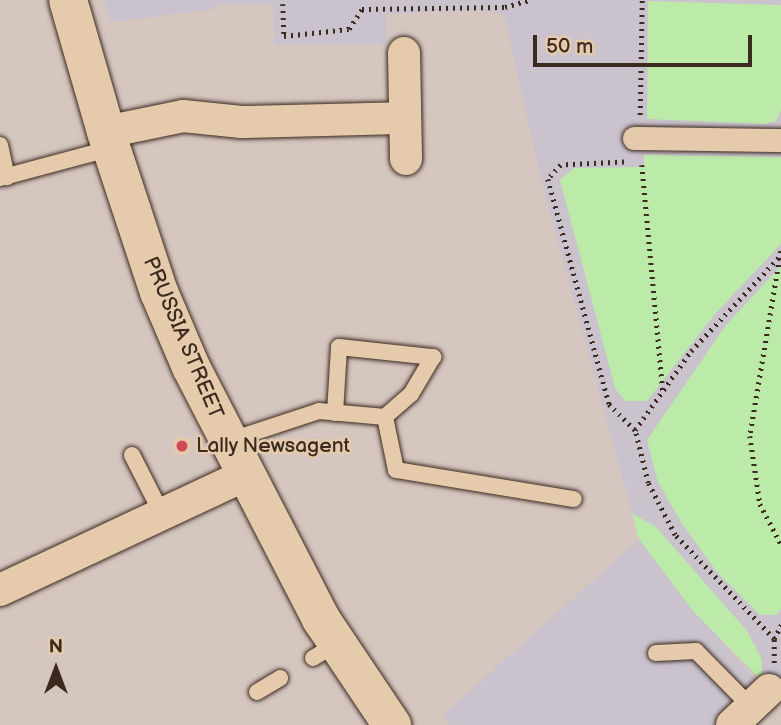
<!DOCTYPE html>
<html>
<head>
<meta charset="utf-8">
<style>
  body { margin:0 }
  #map { position:relative; width:781px; height:725px; overflow:hidden; background:#d5c6c0; font-family:"Balsamiq Sans",sans-serif }
  div>[style] { position:absolute }
  [style*='--x'] { left:calc(var(--x)*1px); top:calc(var(--y)*1px); width:calc(var(--w)*1px); rotate:calc(var(--a)*1deg) }
  .built>* { inset:0; background:#cac3ce }
  .green>* { inset:0; background:#bceaa9 }
  .path>* { height:4.5px; margin-top:-2.25px; transform-origin:0; background:repeating-linear-gradient(90deg,#3b2a1e 0 2px,transparent 0 7px) }
  .roads { filter:drop-shadow(0 0 2px #3b2a1e) drop-shadow(0 0 2px #3b2a1e) }
  .service>* { height:16px; margin:-8px; padding:0 8px; transform-origin:8px; border-radius:8px; background:#e5caac }
  .pedestrian>* { height:23px; margin:-11.5px; padding:0 11.5px; transform-origin:11.5px; border-radius:11.5px; background:#e5caac }
  .minor>* { height:32px; margin:-16px; padding:0 16px; transform-origin:16px; border-radius:16px; background:#e5caac }
  .secondary>* { height:38px; margin:-19px; padding:0 19px; transform-origin:19px; border-radius:19px; background:#e5caac }
  .dots>* { width:19px; height:19px; translate:-50% -50%; box-sizing:border-box; border:4px solid #e5caac; border-radius:50% }
  span { translate:-50% -50%; white-space:nowrap; text-align:center; line-height:1.15; -webkit-text-stroke:5px #e5caac; paint-order:stroke }
  .street-label { font-size:21px; color:#3b2a1e }
  .poi-label { font-size:21px; color:#3b2a1e }
  .left { translate:0 -50%; text-align:left }
  .north { position:absolute; left:21px; top:634px; width:70px; height:70px; -webkit-text-stroke:5px #e5caac; paint-order:stroke; rotate:0deg; font-size:19px; font-weight:700; line-height:28px; text-align:center; color:#3b2a1e }
  .north::after { content:''; display:block; margin:auto; width:24px; height:32px; background:#3b2a1e; clip-path:polygon(50% 0,100% 100%,50% 72%,0 100%) }
  .scale { position:absolute; left:533px; top:35px; width:219px; height:32px; box-sizing:border-box; border:4px solid #3b2a1e; border-top:0; padding-left:9px; font-size:21px; line-height:24px; white-space:nowrap; color:#3b2a1e; -webkit-text-stroke:5px #e5caac; paint-order:stroke }
</style>
</head>
<body>
<div id="map">
  <div class="built">
    <i style="clip-path:polygon(104px 0,781px 0,781px 701px,714px 633px,758px 683px,716px 725px,450px 725px,443px 715px,639px 539px,541px 179px,504px 14px,479px 10px,386px 14px,386px 44px,274px 45px,273px 4px,217px 4px,216px 9px,111px 22px)"></i>
  </div>
  <div class="green">
    <i style="clip-path:polygon(648px 1px,781px 5px,781px 110px,776px 121px,763px 124px,647px 119px)"></i>
    <i style="clip-path:polygon(644px 155px,781px 157px,781px 244px,715px 314px,647px 401px,625px 401px,615px 388px,560px 180px,574px 168px,644px 167px)"></i>
    <i style="clip-path:polygon(781px 266px,781px 608px,777px 615px,760px 615px,716px 571px,681px 522px,658px 482px,647px 440px,726px 325px)"></i>
    <i style="clip-path:polygon(632px 513px,656px 527px,747px 631px,762px 660px,762px 681px,693px 611px,639px 539px)"></i>
  </div>
  <div class="path">
    <i style="--x:283;--y:4;--w:32;--a:88"></i>
    <i style="--x:284;--y:36;--w:65;--a:-6.1"></i>
    <i style="--x:349;--y:29;--w:24;--a:-57"></i>
    <i style="--x:362;--y:9;--w:143;--a:-0.8"></i>
    <i style="--x:505;--y:7;--w:26;--a:-16"></i>
    <i style="--x:640;--y:115;--w:115;--a:-89"></i>
    <i style="--x:624;--y:162;--w:63;--a:177.3"></i>
    <i style="--x:561;--y:165;--w:19;--a:133"></i>
    <i style="--x:548;--y:179;--w:233;--a:74.8"></i>
    <i style="--x:609;--y:404;--w:37;--a:45"></i>
    <i style="--x:642;--y:165;--w:227;--a:84.7"></i>
    <i style="--x:781;--y:251;--w:188;--a:99.5"></i>
    <i style="--x:750;--y:436;--w:69;--a:81.6"></i>
    <i style="--x:760;--y:504;--w:45;--a:62.3"></i>
    <i style="--x:774;--y:639;--w:144;--a:-133.6"></i>
    <i style="--x:675;--y:535;--w:59;--a:-117.4"></i>
    <i style="--x:648;--y:483;--w:55;--a:-103.8"></i>
    <i style="--x:635;--y:430;--w:97;--a:-54.7"></i>
    <i style="--x:691;--y:351;--w:132;--a:-46.8"></i>
    <i style="--x:774;--y:663;--w:24;--a:-90"></i>
    <i style="--x:774;--y:639;--w:16;--a:-63"></i>
  </div>
  <div class="roads">
    <div class="service">
      <i style="--x:0;--y:145;--w:33;--a:78"></i>
      <i style="--x:0;--y:178;--w:116;--a:-15"></i>
      <i style="--x:335;--y:413;--w:66;--a:-86.5"></i>
      <i style="--x:339;--y:347;--w:95;--a:6.1"></i>
      <i style="--x:433;--y:357;--w:43;--a:120.7"></i>
      <i style="--x:411;--y:394;--w:35;--a:139"></i>
      <i style="--x:228;--y:441;--w:96;--a:-18.2"></i>
      <i style="--x:319;--y:411;--w:66;--a:5.2"></i>
      <i style="--x:385;--y:417;--w:54;--a:78.3"></i>
      <i style="--x:396;--y:470;--w:180;--a:9.3"></i>
      <i style="--x:132;--y:455;--w:66;--a:63"></i>
      <i style="--x:656;--y:653;--w:40;--a:-2.9"></i>
      <i style="--x:696;--y:651;--w:77;--a:45.5"></i>
      <i style="--x:313;--y:658;--w:27;--a:-31"></i>
      <i style="--x:257;--y:692;--w:27;--a:-31"></i>
    </div>
    <div class="pedestrian">
      <i style="--x:634;--y:138;--w:147;--a:0.8"></i>
    </div>
    <div class="minor">
      <i style="--x:404;--y:53;--w:106;--a:88.9"></i>
      <i style="--x:106;--y:132;--w:79;--a:-11.7"></i>
      <i style="--x:183;--y:116;--w:59;--a:5.8"></i>
      <i style="--x:242;--y:122;--w:163;--a:-1.4"></i>
      <i style="--x:0;--y:590;--w:271;--a:-25.1"></i>
      <i style="--x:732;--y:725;--w:51;--a:-43.4"></i>
    </div>
    <div class="secondary">
      <i style="--x:68;--y:0;--w:137;--a:73.9"></i>
      <i style="--x:106;--y:132;--w:169;--a:71.7"></i>
      <i style="--x:159;--y:292;--w:82;--a:66.9"></i>
      <i style="--x:191;--y:367;--w:284;--a:62.7"></i>
      <i style="--x:321;--y:619;--w:128;--a:56.2"></i>
    </div>
  </div>
  <div class="dots">
    <i style="left:182px;top:446px;background:#d1495b"></i>
  </div>
  <div class="street-label">
    <span style="left:183px;top:338px;rotate:67deg">PRUSSIA STREET</span>
  </div>
  <div class="poi-label">
    <span class="left" style="left:196px;top:446px">Lally Newsagent</span>
  </div>
  <div class="north">N</div>
  <div class="scale">50 m</div>
</div>
</body>
</html>
